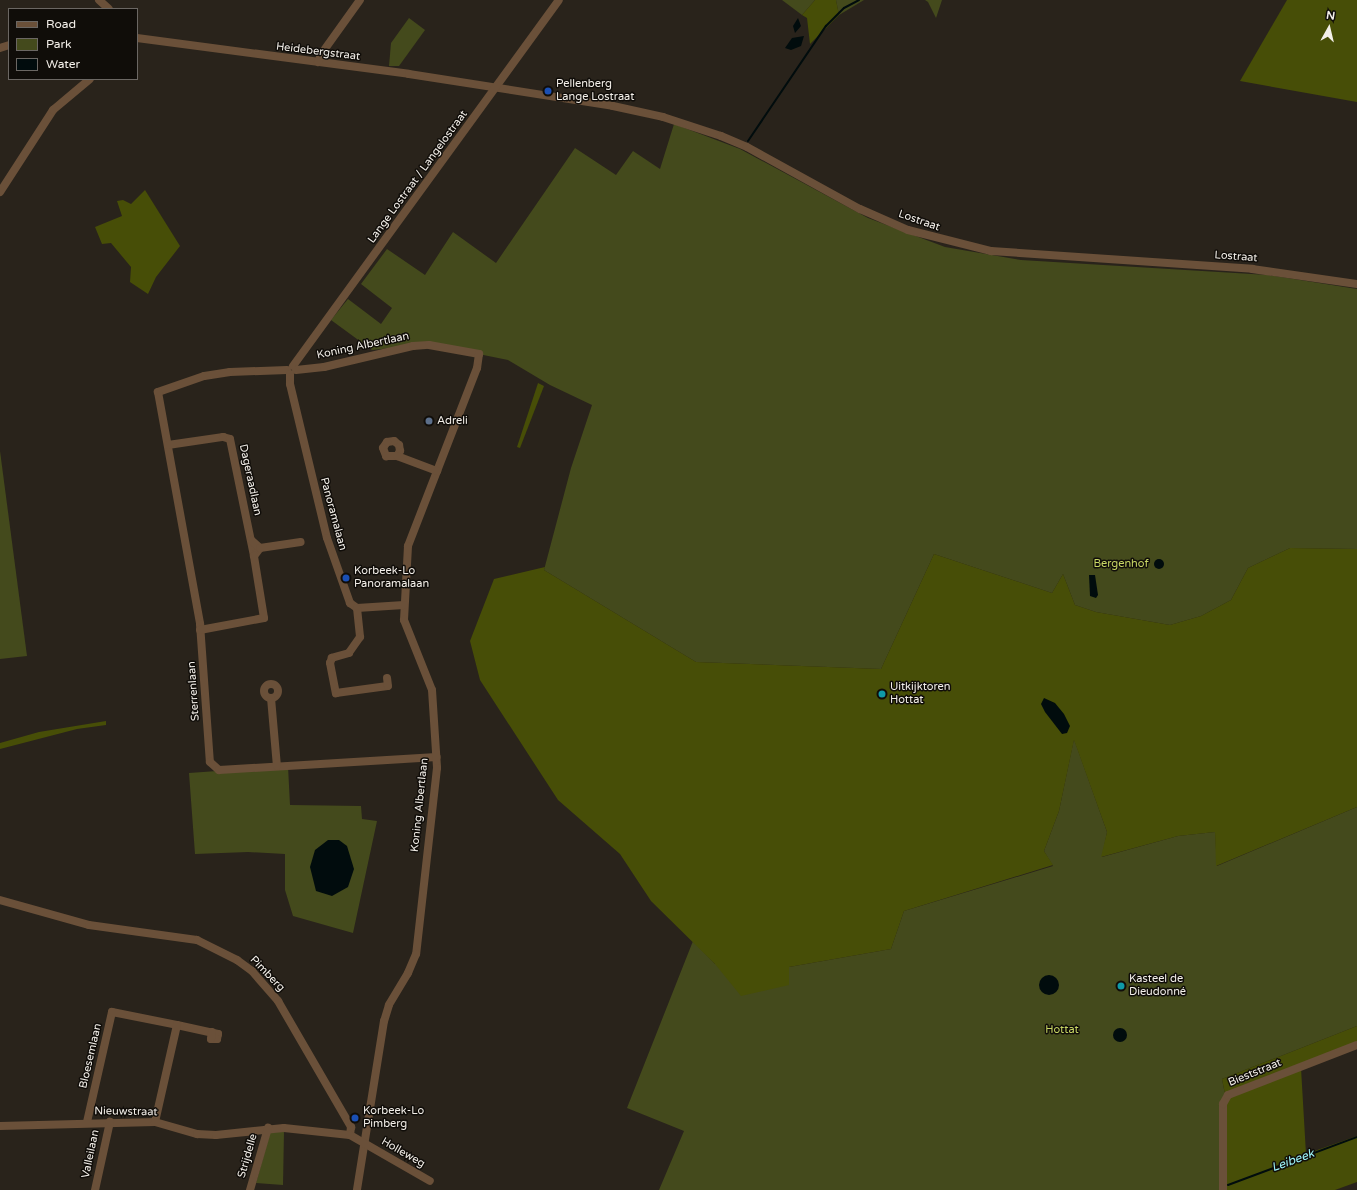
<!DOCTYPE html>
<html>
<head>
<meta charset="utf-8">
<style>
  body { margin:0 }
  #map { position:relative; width:1357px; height:1190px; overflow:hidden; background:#29231b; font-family:"Varela Round",sans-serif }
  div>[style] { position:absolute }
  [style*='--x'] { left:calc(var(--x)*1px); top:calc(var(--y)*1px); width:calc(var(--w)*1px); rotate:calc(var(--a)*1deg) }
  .green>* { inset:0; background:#444a1c }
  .forest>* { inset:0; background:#474e07 }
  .water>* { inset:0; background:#010c0d }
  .round { border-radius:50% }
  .stream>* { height:2px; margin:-1px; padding:0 1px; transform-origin:1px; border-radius:1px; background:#010c0d }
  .minor>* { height:8px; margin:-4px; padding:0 4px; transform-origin:4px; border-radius:4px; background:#6a5039 }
  .minor>.ring { margin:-4px; padding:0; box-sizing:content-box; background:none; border:8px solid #6a5039; border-radius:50% }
  .dots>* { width:11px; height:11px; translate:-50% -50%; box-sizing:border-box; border:2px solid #100d09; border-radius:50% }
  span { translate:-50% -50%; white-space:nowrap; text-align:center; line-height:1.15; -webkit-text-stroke:3px #100d09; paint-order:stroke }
  .street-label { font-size:11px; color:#f3efe9 }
  .poi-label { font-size:11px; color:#f3efe9 }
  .left { translate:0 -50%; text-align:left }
  .park-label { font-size:11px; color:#c8d664 }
  .water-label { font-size:12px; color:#9df4f9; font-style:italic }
  .legend { position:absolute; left:8px; top:8px; width:130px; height:72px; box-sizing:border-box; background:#100d09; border:1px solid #6b6763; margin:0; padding:5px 7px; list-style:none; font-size:12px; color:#f3efe9 }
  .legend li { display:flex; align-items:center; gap:8px; height:20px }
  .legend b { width:20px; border:1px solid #6b6763 }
  .north { position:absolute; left:1309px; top:8px; width:40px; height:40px; -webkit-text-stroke:3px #100d09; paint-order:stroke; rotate:8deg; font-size:11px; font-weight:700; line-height:16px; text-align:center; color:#f3efe9 }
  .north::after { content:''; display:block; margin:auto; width:14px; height:18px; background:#f3efe9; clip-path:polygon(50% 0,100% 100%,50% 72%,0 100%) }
</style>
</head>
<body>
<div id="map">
  <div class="green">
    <i style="clip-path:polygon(782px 0,815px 0,802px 15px)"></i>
    <i style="clip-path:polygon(836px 0,864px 0,839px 15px)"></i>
    <i style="clip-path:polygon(925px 0,942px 0,936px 18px,928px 2px)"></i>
    <i style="clip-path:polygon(409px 18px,425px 30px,399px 66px,389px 66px,391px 43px)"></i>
    <i style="clip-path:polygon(674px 124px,740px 149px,868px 218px,945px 247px,1021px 260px,1268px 275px,1357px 289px,1357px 549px,1290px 548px,1248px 568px,1231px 600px,1201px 616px,1170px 625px,1096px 612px,1075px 605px,1063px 574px,1052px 593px,934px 554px,881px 669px,696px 662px,544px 570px,571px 468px,592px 405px,550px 385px,508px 360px,429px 344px,372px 350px,331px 320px,348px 299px,381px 324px,392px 308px,361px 284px,387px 249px,425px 275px,453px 232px,496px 263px,575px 148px,616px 175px,633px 151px,660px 169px)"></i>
    <i style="clip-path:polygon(0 451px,27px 656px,0 659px)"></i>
    <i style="clip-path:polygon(1074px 739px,1107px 832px,1102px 857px,1178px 836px,1215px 832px,1217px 866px,1357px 807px,1357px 1026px,1222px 1079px,1225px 1094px,1220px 1190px,659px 1190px,684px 1131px,627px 1108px,693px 941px,715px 964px,789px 967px,891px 949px,904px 911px,1053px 866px,1044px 851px,1059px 811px)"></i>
    <i style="clip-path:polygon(288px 766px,290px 805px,361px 806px,362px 819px,377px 821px,353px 933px,293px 916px,285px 890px,285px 854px,248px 852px,195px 854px,189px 773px)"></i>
    <i style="clip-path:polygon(284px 1131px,283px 1185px,256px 1183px,270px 1133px)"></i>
  </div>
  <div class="forest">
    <i style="clip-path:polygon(815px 0,836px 0,839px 15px,810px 44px,807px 18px,802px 15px)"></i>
    <i style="clip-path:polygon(1287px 0,1357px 0,1357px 102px,1240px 81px)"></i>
    <i style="clip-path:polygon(145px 190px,180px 246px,156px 277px,148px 294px,130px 282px,131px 267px,111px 243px,102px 244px,95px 227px,122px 216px,117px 201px,123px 200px,131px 204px)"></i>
    <i style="clip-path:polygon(538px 383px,544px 386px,520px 448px,517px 447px)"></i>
    <i style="clip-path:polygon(1290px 548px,1357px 549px,1357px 807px,1216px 866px,1215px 832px,1178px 836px,1101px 857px,1107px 832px,1074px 740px,1059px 811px,1044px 851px,1053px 865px,904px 911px,891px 949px,789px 967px,789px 985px,741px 996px,715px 964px,651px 901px,620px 854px,558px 800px,480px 680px,470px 641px,494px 579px,545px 567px,544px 570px,696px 662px,881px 669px,934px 554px,1052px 593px,1063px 574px,1075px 605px,1096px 612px,1170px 625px,1201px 616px,1231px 600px,1248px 568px)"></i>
    <i style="clip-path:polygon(106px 721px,106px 725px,77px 729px,0 749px,0 743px,39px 732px)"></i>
    <i style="clip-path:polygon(1357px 1026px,1357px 1042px,1225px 1094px,1222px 1079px)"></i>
    <i style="clip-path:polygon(1301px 1068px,1306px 1154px,1357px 1136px,1357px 1182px,1335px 1190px,1224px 1190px,1227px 1098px)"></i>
  </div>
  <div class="water">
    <i style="clip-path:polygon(798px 18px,801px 26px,795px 33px,793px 26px)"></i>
    <i style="clip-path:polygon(804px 36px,801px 46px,791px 50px,785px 48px,792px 38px)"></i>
    <i class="round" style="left:1154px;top:559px;width:10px;height:10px"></i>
    <i style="clip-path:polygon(1089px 575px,1095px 575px,1098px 595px,1096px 598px,1090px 596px)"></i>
    <i style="clip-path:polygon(1044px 698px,1055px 703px,1064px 714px,1070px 726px,1067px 733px,1062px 734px,1045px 712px,1041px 704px)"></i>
    <i style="clip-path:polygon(328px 840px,339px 840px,347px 846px,354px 869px,348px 887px,332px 896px,316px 891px,310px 867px,315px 850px)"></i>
    <i class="round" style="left:1039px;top:975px;width:20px;height:20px"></i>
    <i class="round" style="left:1113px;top:1028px;width:14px;height:14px"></i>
  </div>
  <div class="stream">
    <i style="--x:748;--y:141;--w:139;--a:-55.9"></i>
    <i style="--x:826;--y:26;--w:25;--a:-45"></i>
    <i style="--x:844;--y:8;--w:17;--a:-28"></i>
    <i style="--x:1228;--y:1185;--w:138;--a:-20.4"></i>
  </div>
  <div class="minor">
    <i style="--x:99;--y:0;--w:13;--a:42"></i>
    <i style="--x:137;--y:38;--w:274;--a:7.5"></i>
    <i style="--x:409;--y:74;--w:206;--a:8.9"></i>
    <i style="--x:613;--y:106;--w:51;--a:12.4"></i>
    <i style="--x:663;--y:117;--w:61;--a:18.1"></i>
    <i style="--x:721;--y:136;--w:28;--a:23"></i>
    <i style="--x:747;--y:147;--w:129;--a:28.8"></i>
    <i style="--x:860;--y:209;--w:52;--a:23.6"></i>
    <i style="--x:908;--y:230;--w:86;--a:14.2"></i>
    <i style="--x:991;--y:251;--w:262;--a:3.9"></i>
    <i style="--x:1252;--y:269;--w:106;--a:8.1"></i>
    <i style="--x:0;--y:48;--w:9;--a:-18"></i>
    <i style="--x:318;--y:62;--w:10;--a:-66"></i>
    <i style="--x:322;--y:53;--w:65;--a:-54.4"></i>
    <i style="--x:0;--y:192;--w:98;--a:-57.1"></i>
    <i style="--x:53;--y:110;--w:48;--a:-40"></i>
    <i style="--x:293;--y:366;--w:452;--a:-54"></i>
    <i style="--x:287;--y:370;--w:57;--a:178"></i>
    <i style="--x:230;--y:372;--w:26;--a:171"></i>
    <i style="--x:204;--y:376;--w:49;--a:160.8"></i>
    <i style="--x:158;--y:392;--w:236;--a:79.7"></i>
    <i style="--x:200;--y:624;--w:138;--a:85.9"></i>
    <i style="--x:210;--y:762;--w:12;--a:42"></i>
    <i style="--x:219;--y:770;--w:218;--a:-3.4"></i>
    <i style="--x:296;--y:370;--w:28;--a:-6"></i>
    <i style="--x:324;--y:367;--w:91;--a:-13.3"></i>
    <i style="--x:413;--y:346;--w:16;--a:-4"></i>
    <i style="--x:429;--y:345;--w:51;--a:10.2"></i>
    <i style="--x:479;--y:354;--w:14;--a:98"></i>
    <i style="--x:477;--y:368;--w:191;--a:111.2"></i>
    <i style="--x:408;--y:546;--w:74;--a:93.1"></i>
    <i style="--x:404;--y:620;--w:75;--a:68.2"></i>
    <i style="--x:432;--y:690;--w:78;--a:86.3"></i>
    <i style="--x:437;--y:768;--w:187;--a:96.4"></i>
    <i style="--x:416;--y:954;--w:21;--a:113"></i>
    <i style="--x:408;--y:973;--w:37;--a:121"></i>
    <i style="--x:389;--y:1005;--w:17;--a:107"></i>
    <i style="--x:384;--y:1021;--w:171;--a:99.1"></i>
    <i style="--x:290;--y:374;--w:10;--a:90"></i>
    <i style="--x:290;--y:384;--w:158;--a:76.5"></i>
    <i style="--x:327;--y:538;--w:69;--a:70.5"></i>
    <i style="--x:350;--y:603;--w:9;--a:36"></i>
    <i style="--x:357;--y:608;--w:47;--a:-3.7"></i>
    <i style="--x:168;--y:445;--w:56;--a:-8.3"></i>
    <i style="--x:223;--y:437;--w:7;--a:16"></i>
    <i style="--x:230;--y:439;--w:119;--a:78.4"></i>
    <i style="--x:254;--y:556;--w:10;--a:-53"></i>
    <i style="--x:260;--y:548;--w:12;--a:-138"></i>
    <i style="--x:397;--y:456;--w:6;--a:-59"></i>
    <i style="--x:400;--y:451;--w:6;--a:-99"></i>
    <i style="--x:399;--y:445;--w:6;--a:-141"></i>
    <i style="--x:394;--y:441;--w:7;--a:172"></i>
    <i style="--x:387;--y:442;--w:7;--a:124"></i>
    <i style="--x:383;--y:448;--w:9;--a:69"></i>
    <i style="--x:386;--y:456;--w:11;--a:0"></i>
    <i style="--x:397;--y:456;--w:43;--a:20.6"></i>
    <i style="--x:260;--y:548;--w:41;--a:-8.3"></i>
    <i style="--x:357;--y:608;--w:29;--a:84"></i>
    <i style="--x:360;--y:637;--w:19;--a:125"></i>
    <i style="--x:349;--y:653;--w:18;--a:164"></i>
    <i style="--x:332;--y:658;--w:5;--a:112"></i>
    <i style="--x:330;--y:663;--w:31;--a:79"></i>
    <i style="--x:336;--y:693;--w:52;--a:-7.7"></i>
    <i style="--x:388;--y:686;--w:8;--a:-97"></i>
    <i style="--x:200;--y:630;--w:65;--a:-10.6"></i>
    <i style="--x:264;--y:618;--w:63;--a:-99.2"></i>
    <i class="ring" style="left:264px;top:684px;width:6px;height:6px"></i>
    <i style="--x:271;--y:698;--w:68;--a:85"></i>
    <i style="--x:0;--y:900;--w:92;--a:15.7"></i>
    <i style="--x:89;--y:925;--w:109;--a:7.9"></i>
    <i style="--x:197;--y:940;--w:45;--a:26.6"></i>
    <i style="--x:237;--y:960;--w:19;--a:36"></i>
    <i style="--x:252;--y:971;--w:40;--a:49"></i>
    <i style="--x:278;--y:1001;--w:146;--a:59.9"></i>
    <i style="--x:351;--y:1127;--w:8;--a:97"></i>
    <i style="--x:177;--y:1025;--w:42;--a:12.4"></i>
    <i style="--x:218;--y:1034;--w:5;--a:101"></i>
    <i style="--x:217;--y:1039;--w:6;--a:180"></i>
    <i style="--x:211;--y:1039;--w:7;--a:-82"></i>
    <i style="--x:87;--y:1122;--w:113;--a:-77.2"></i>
    <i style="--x:112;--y:1012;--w:66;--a:11.3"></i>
    <i style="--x:177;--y:1025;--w:99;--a:102.8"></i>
    <i style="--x:0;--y:1126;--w:155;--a:-1.5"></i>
    <i style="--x:155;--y:1122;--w:44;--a:15.9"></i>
    <i style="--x:197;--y:1134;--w:19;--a:3"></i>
    <i style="--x:216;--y:1135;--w:68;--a:-5.9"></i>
    <i style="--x:284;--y:1128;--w:66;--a:6.1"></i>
    <i style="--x:350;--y:1135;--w:92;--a:29.9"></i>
    <i style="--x:95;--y:1190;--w:70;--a:-77.6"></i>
    <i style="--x:250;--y:1190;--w:65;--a:-73.8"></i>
    <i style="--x:1223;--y:1190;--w:86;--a:-90"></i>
    <i style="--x:1223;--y:1104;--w:10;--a:-61"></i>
    <i style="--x:1228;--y:1095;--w:138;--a:-21.2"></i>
  </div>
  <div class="dots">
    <i style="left:548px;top:91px;background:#1a4fb4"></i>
    <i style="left:429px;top:421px;background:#5c6f8a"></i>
    <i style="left:346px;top:578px;background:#1a4fb4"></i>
    <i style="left:882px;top:694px;background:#0f9aa8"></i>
    <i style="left:1121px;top:986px;background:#0f9aa8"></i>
    <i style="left:355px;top:1118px;background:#1a4fb4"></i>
  </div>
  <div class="street-label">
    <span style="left:318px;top:52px;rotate:7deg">Heidebergstraat</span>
    <span style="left:418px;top:177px;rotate:-54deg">Lange Lostraat / Langelostraat</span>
    <span style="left:919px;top:221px;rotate:19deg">Lostraat</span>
    <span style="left:1236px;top:257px;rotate:4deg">Lostraat</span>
    <span style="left:363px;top:346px;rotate:-12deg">Koning Albertlaan</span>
    <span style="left:250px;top:480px;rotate:78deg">Dageraadlaan</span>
    <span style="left:333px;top:514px;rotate:75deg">Panoramalaan</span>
    <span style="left:194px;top:691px;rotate:-94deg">Sterrenlaan</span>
    <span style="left:420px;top:805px;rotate:-84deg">Koning Albertlaan</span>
    <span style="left:267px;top:974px;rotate:46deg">Pimberg</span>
    <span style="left:91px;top:1056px;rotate:-77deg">Bloesemlaan</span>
    <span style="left:1255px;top:1073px;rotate:-22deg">Bieststraat</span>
    <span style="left:126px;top:1112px;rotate:1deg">Nieuwstraat</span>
    <span style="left:403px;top:1153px;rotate:30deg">Holleweg</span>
    <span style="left:91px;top:1154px;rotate:-78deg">Valleilaan</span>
    <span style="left:248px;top:1156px;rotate:-74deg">Strijdelle</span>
  </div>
  <div class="poi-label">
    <span class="left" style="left:556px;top:91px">Pellenberg<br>Lange Lostraat</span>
    <span class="left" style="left:437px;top:421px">Adreli</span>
    <span class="left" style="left:354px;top:578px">Korbeek-Lo<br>Panoramalaan</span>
    <span class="left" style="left:890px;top:694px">Uitkijktoren<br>Hottat</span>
    <span class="left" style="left:1129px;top:986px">Kasteel de<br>Dieudonné</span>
    <span class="left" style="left:363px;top:1118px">Korbeek-Lo<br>Pimberg</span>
  </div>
  <div class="park-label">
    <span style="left:1121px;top:564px">Bergenhof</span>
    <span style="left:1062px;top:1030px">Hottat</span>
  </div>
  <div class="water-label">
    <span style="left:1293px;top:1161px;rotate:-20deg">Leibeek</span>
  </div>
  <ul class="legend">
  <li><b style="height:5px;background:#6a5039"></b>Road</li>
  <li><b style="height:11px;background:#444a1c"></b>Park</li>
  <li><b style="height:11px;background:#010c0d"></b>Water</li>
  </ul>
  <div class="north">N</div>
</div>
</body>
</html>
